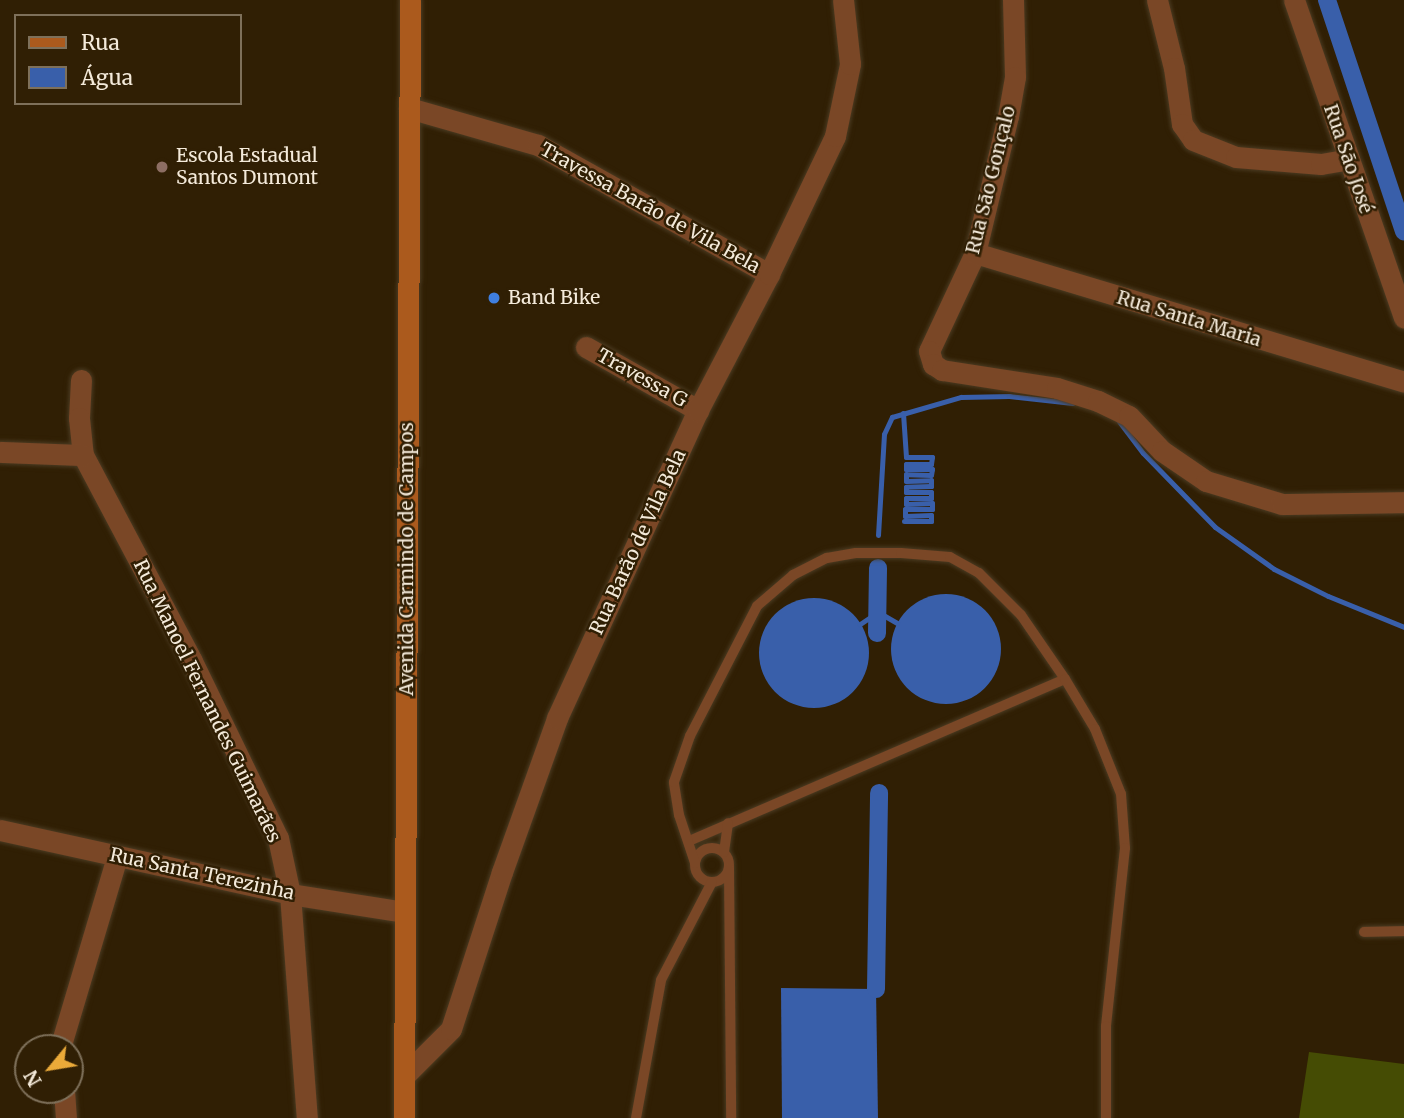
<!DOCTYPE html>
<html>
<head>
<meta charset="utf-8">
<style>
  body { margin:0 }
  #map { position:relative; width:1404px; height:1118px; overflow:hidden; background:#301f04; font-family:Merriweather,serif }
  div>[style] { position:absolute }
  [style*='--x'] { left:calc(var(--x)*1px); top:calc(var(--y)*1px); width:calc(var(--w)*1px); rotate:calc(var(--a)*1deg) }
  .green>* { inset:0; background:#454c04 }
  .water>* { inset:0; background:#395faa }
  .round { border-radius:50% }
  .stream>* { height:5px; margin:-2.5px; padding:0 2.5px; transform-origin:2.5px; border-radius:2.5px; background:#395faa }
  .canal>* { height:18px; margin:-9px; padding:0 9px; transform-origin:9px; border-radius:9px; background:#395faa }
  .roads { filter:drop-shadow(0 0 2px #4b3b22) drop-shadow(0 0 2px #4b3b22) }
  .lane>* { height:10px; margin:-5px; padding:0 5px; transform-origin:5px; border-radius:5px; background:#7a4726 }
  .lane>.ring { margin:-5px; padding:0; box-sizing:content-box; background:none; border:10px solid #7a4726; border-radius:50% }
  .street>* { height:21px; margin:-10.5px; padding:0 10.5px; transform-origin:10.5px; border-radius:10.5px; background:#7a4726 }
  .secondary>* { height:21px; margin:-10.5px; padding:0 10.5px; transform-origin:10.5px; border-radius:10.5px; background:#ab5a1d }
  .dots>* { width:19px; height:19px; translate:-50% -50%; box-sizing:border-box; border:4px solid #301f04; border-radius:50% }
  span { translate:-50% -50%; white-space:nowrap; text-align:center; line-height:1.15; -webkit-text-stroke:5px #301f04; paint-order:stroke }
  .poi-label { font-size:19px; color:#f4eada }
  .left { translate:0 -50%; text-align:left }
  .street-label { font-size:19px; color:#f4eada }
  .legend { position:absolute; left:14px; top:14px; width:228px; height:91px; box-sizing:border-box; background:#301f04; border:2px solid #7e705a; margin:0; padding:9px 12px; list-style:none; font-size:21px; color:#f4eada }
  .legend li { display:flex; align-items:center; gap:14px; height:35px }
  .legend b { width:35px; border:2px solid #7e705a }
  .north { position:absolute; left:14px; top:1034px; width:70px; height:70px; box-sizing:border-box; background:#301f04; border:2px solid #7e705a; border-radius:50%; rotate:240deg; font-size:19px; font-weight:700; line-height:28px; text-align:center; color:#f4eada }
  .north::after { content:''; display:block; margin:auto; width:24px; height:32px; background:#ebaa39; clip-path:polygon(50% 0,100% 100%,50% 72%,0 100%) }
</style>
</head>
<body>
<div id="map">
  <div class="green">
    <i style="clip-path:polygon(1309px 1052px,1404px 1064px,1404px 1118px,1299px 1118px)"></i>
  </div>
  <div class="water">
    <i class="round" style="left:891px;top:594px;width:110px;height:110px"></i>
    <i class="round" style="left:759px;top:598px;width:110px;height:110px"></i>
    <i style="clip-path:polygon(781px 988px,876px 989px,878px 1118px,782px 1118px)"></i>
  </div>
  <div class="stream">
    <i style="--x:903;--y:413;--w:44;--a:86.1"></i>
    <i style="--x:906;--y:457;--w:26;--a:0"></i>
    <i style="--x:932;--y:457;--w:7;--a:98"></i>
    <i style="--x:931;--y:464;--w:25;--a:180"></i>
    <i style="--x:906;--y:464;--w:5;--a:90"></i>
    <i style="--x:906;--y:469;--w:26;--a:0"></i>
    <i style="--x:932;--y:469;--w:6;--a:99"></i>
    <i style="--x:931;--y:475;--w:25;--a:-178"></i>
    <i style="--x:906;--y:474;--w:7;--a:90"></i>
    <i style="--x:906;--y:481;--w:25;--a:-2"></i>
    <i style="--x:931;--y:480;--w:6;--a:90"></i>
    <i style="--x:931;--y:486;--w:25;--a:178"></i>
    <i style="--x:906;--y:487;--w:5;--a:90"></i>
    <i style="--x:906;--y:492;--w:25;--a:0"></i>
    <i style="--x:931;--y:492;--w:6;--a:90"></i>
    <i style="--x:931;--y:498;--w:25;--a:180"></i>
    <i style="--x:906;--y:498;--w:6;--a:90"></i>
    <i style="--x:906;--y:504;--w:26;--a:-2"></i>
    <i style="--x:932;--y:503;--w:6;--a:90"></i>
    <i style="--x:932;--y:509;--w:27;--a:180"></i>
    <i style="--x:905;--y:509;--w:7;--a:90"></i>
    <i style="--x:905;--y:516;--w:26;--a:-2"></i>
    <i style="--x:931;--y:515;--w:6;--a:90"></i>
    <i style="--x:931;--y:521;--w:27;--a:180"></i>
    <i style="--x:1118;--y:420;--w:41;--a:52.9"></i>
    <i style="--x:1143;--y:453;--w:103;--a:45.8"></i>
    <i style="--x:1215;--y:527;--w:72;--a:35.4"></i>
    <i style="--x:1274;--y:569;--w:60;--a:26.6"></i>
    <i style="--x:1328;--y:596;--w:82;--a:22.2"></i>
    <i style="--x:878;--y:535;--w:101;--a:-86.6"></i>
    <i style="--x:884;--y:434;--w:19;--a:-65"></i>
    <i style="--x:892;--y:417;--w:72;--a:-16.2"></i>
    <i style="--x:961;--y:397;--w:48;--a:-1.2"></i>
    <i style="--x:1009;--y:396;--w:64;--a:6.2"></i>
    <i style="--x:860;--y:624;--w:22;--a:-34"></i>
    <i style="--x:878;--y:612;--w:22;--a:30"></i>
  </div>
  <div class="canal">
    <i style="--x:1327;--y:0;--w:244;--a:71.6"></i>
    <i style="--x:877;--y:633;--w:65;--a:-89.1"></i>
    <i style="--x:876;--y:989;--w:196;--a:-89.1"></i>
  </div>
  <div class="roads">
    <div class="lane">
      <i style="--x:689;--y:841;--w:409;--a:-23.3"></i>
      <i class="ring" style="left:695px;top:848px;width:24px;height:24px"></i>
      <i style="--x:724;--y:852;--w:29;--a:-82"></i>
      <i style="--x:695;--y:863;--w:51;--a:-108.4"></i>
      <i style="--x:679;--y:815;--w:33;--a:-99"></i>
      <i style="--x:674;--y:782;--w:49;--a:-70.8"></i>
      <i style="--x:690;--y:736;--w:146;--a:-62.7"></i>
      <i style="--x:757;--y:606;--w:48;--a:-40.7"></i>
      <i style="--x:793;--y:575;--w:38;--a:-27"></i>
      <i style="--x:827;--y:558;--w:29;--a:-10"></i>
      <i style="--x:856;--y:553;--w:45;--a:0"></i>
      <i style="--x:901;--y:553;--w:49;--a:4.7"></i>
      <i style="--x:950;--y:557;--w:33;--a:29"></i>
      <i style="--x:979;--y:573;--w:59;--a:45"></i>
      <i style="--x:1021;--y:615;--w:78;--a:55.5"></i>
      <i style="--x:1065;--y:679;--w:58;--a:59"></i>
      <i style="--x:1095;--y:729;--w:70;--a:68.2"></i>
      <i style="--x:1121;--y:794;--w:54;--a:85.8"></i>
      <i style="--x:1125;--y:848;--w:179;--a:96.1"></i>
      <i style="--x:1106;--y:1026;--w:92;--a:90"></i>
      <i style="--x:729;--y:868;--w:250;--a:89.5"></i>
      <i style="--x:1364;--y:932;--w:40;--a:-1.4"></i>
      <i style="--x:636;--y:1118;--w:140;--a:-79.7"></i>
      <i style="--x:661;--y:980;--w:110;--a:-62.5"></i>
    </div>
    <div class="street">
      <i style="--x:1013;--y:0;--w:77;--a:88.5"></i>
      <i style="--x:1015;--y:77;--w:40;--a:100"></i>
      <i style="--x:1008;--y:116;--w:141;--a:103.5"></i>
      <i style="--x:975;--y:253;--w:108;--a:115.1"></i>
      <i style="--x:929;--y:351;--w:14;--a:73"></i>
      <i style="--x:933;--y:364;--w:11;--a:34"></i>
      <i style="--x:942;--y:370;--w:116;--a:8.9"></i>
      <i style="--x:1057;--y:388;--w:43;--a:17.6"></i>
      <i style="--x:1098;--y:401;--w:34;--a:26"></i>
      <i style="--x:1129;--y:416;--w:48;--a:46.7"></i>
      <i style="--x:1162;--y:451;--w:53;--a:34.3"></i>
      <i style="--x:1206;--y:481;--w:79;--a:16.8"></i>
      <i style="--x:1282;--y:504;--w:122;--a:-0.9"></i>
      <i style="--x:1157;--y:0;--w:70;--a:76"></i>
      <i style="--x:1174;--y:68;--w:57;--a:81.9"></i>
      <i style="--x:1182;--y:124;--w:19;--a:55"></i>
      <i style="--x:1193;--y:140;--w:46;--a:21.6"></i>
      <i style="--x:1236;--y:157;--w:85;--a:4.7"></i>
      <i style="--x:1321;--y:164;--w:27;--a:-10"></i>
      <i style="--x:1294;--y:0;--w:336;--a:70.9"></i>
      <i style="--x:409;--y:108;--w:134;--a:16"></i>
      <i style="--x:538;--y:145;--w:265;--a:29.2"></i>
      <i style="--x:975;--y:253;--w:448;--a:16.7"></i>
      <i style="--x:586;--y:347;--w:129;--a:29.4"></i>
      <i style="--x:81;--y:380;--w:38;--a:93"></i>
      <i style="--x:79;--y:418;--w:37;--a:84"></i>
      <i style="--x:83;--y:455;--w:233;--a:62.1"></i>
      <i style="--x:192;--y:661;--w:197;--a:64.1"></i>
      <i style="--x:278;--y:838;--w:57;--a:77.9"></i>
      <i style="--x:290;--y:894;--w:225;--a:85.7"></i>
      <i style="--x:0;--y:452;--w:83;--a:2.1"></i>
      <i style="--x:0;--y:830;--w:297;--a:12.4"></i>
      <i style="--x:290;--y:894;--w:116;--a:8.9"></i>
      <i style="--x:60;--y:1048;--w:199;--a:-73.4"></i>
      <i style="--x:404;--y:1076;--w:66;--a:-45"></i>
      <i style="--x:451;--y:1029;--w:165;--a:-72"></i>
      <i style="--x:502;--y:872;--w:164;--a:-70.3"></i>
      <i style="--x:557;--y:718;--w:339;--a:-65.4"></i>
      <i style="--x:698;--y:410;--w:153;--a:-62.4"></i>
      <i style="--x:769;--y:274;--w:153;--a:-64.4"></i>
      <i style="--x:835;--y:136;--w:74;--a:-78.2"></i>
      <i style="--x:850;--y:64;--w:64;--a:-96.2"></i>
      <i style="--x:64;--y:1090;--w:28;--a:86"></i>
    </div>
    <div class="secondary">
      <i style="--x:404;--y:1118;--w:1118;--a:-89.69"></i>
    </div>
  </div>
  <div class="dots">
    <i style="left:162px;top:167px;background:#8d6e63"></i>
    <i style="left:494px;top:298px;background:#3f7fe0"></i>
  </div>
  <div class="poi-label">
    <span class="left" style="left:176px;top:167px">Escola Estadual<br>Santos Dumont</span>
    <span class="left" style="left:508px;top:298px">Band Bike</span>
  </div>
  <div class="street-label">
    <span style="left:1348px;top:159px;rotate:71deg">Rua São José</span>
    <span style="left:991px;top:180px;rotate:-76deg">Rua São Gonçalo</span>
    <span style="left:650px;top:208px;rotate:29deg">Travessa Barão de Vila Bela</span>
    <span style="left:1189px;top:319px;rotate:17deg">Rua Santa Maria</span>
    <span style="left:642px;top:378px;rotate:29deg">Travessa G</span>
    <span style="left:638px;top:542px;rotate:-65deg">Rua Barão de Vila Bela</span>
    <span style="left:407px;top:559px;rotate:-90deg">Avenida Carmindo de Campos</span>
    <span style="left:207px;top:701px;rotate:64deg">Rua Manoel Fernandes Guimarães</span>
    <span style="left:202px;top:874px;rotate:12deg">Rua Santa Terezinha</span>
  </div>
  <ul class="legend">
  <li><b style="height:9px;background:#ab5a1d"></b>Rua</li>
  <li><b style="height:19px;background:#395faa"></b>Água</li>
  </ul>
  <div class="north">N</div>
</div>
</body>
</html>
